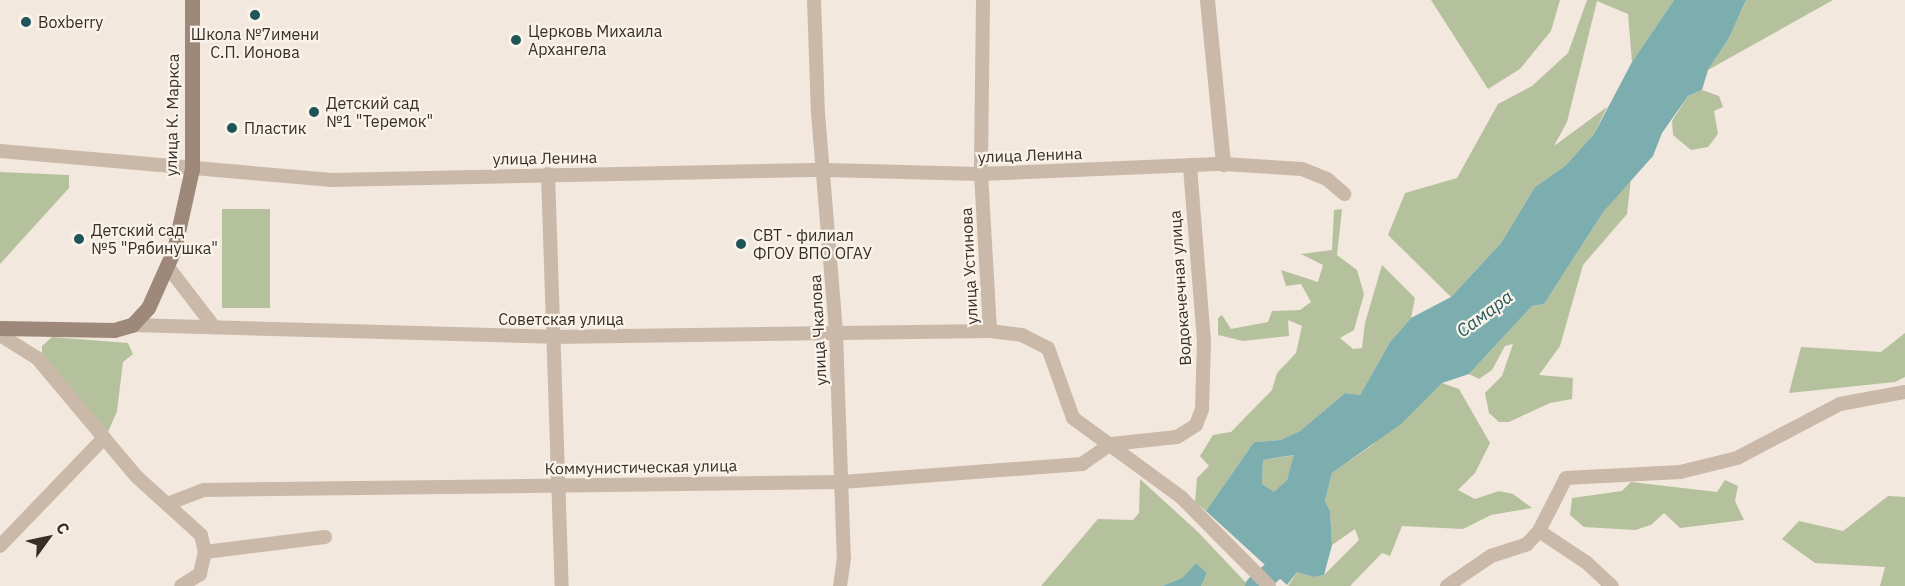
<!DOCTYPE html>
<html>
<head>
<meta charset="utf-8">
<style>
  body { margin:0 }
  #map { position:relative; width:1905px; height:586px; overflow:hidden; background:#f2e8dd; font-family:"IBM Plex Sans",sans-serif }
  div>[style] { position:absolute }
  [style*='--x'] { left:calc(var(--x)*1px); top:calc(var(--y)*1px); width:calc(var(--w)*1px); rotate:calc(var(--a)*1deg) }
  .green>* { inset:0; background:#b5c19d }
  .water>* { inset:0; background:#7cadaf }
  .river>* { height:21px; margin:-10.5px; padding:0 10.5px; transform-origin:10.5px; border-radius:10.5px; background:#7cadaf }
  .minor>* { height:14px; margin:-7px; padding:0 7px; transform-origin:7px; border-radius:7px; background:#cab8a9 }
  .tertiary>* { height:15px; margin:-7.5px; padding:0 7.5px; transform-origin:7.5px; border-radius:7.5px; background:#cab8a9 }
  .secondary>* { height:15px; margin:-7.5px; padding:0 7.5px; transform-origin:7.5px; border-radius:7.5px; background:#9e887a }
  .dots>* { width:16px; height:16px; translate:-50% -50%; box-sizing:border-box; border:3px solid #faf3ea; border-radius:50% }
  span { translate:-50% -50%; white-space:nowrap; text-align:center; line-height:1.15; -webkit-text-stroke:4.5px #faf3ea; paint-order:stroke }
  .poi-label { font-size:16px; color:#382e29 }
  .left { translate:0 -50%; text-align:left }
  .street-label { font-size:16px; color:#382e29 }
  .water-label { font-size:18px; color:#1f5559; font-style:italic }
  .north { position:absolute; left:18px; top:508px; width:60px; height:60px; -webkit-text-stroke:4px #faf3ea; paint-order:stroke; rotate:57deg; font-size:16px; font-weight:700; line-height:24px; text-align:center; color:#382e29 }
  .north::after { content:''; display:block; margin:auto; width:21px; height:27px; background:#382e29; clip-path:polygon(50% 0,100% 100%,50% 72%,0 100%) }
</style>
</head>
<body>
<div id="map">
  <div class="green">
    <i style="clip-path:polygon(1431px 0,1560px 0,1551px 31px,1520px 69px,1488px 89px)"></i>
    <i style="clip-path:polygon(1587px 0,1674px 0,1632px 62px,1628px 14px,1597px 1px,1567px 122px,1554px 146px,1607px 107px,1594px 134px,1565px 166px,1535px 187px,1501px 243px,1451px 297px,1388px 235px,1405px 193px,1457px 178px,1498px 104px,1532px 86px,1568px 53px)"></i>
    <i style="clip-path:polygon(1746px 0,1833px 0,1708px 70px,1729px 38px)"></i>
    <i style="clip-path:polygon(1702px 90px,1719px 96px,1723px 107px,1714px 111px,1718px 134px,1708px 147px,1691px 150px,1673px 135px,1672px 121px,1688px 96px)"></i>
    <i style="clip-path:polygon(0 172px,69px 175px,69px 188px,0 264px)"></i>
    <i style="clip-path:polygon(1631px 178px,1627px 214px,1583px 265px,1560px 346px,1539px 375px,1573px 378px,1572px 399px,1550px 403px,1509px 422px,1499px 422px,1489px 413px,1485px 393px,1502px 376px,1513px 344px,1505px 346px,1492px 370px,1479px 379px,1469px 374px,1532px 306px,1544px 304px,1604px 211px)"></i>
    <i style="clip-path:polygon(222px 209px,270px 209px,270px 308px,222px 308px)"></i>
    <i style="clip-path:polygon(1342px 209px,1337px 255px,1357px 270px,1364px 294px,1354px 330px,1340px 338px,1353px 349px,1362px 348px,1365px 323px,1382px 265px,1415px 298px,1411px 318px,1390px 342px,1360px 395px,1345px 393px,1300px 431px,1281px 440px,1254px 442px,1206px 511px,1195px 502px,1197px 478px,1209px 466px,1200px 456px,1213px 435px,1231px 432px,1272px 390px,1277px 373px,1296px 353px,1302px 326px,1288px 320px,1289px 336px,1243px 341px,1218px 335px,1218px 318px,1222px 315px,1231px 329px,1268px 322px,1272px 311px,1300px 310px,1311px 302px,1301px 284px,1286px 286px,1281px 270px,1318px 282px,1323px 265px,1301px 254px,1332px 250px,1334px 210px)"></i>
    <i style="clip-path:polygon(1905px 333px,1905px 377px,1895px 382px,1789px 393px,1801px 347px,1881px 352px)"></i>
    <i style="clip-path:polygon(52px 337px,128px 343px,133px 354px,123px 362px,117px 411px,108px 432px,42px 355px,42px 346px)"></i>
    <i style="clip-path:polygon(1442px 383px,1459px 389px,1490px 443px,1475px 473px,1458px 490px,1475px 499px,1499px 491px,1513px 494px,1532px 508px,1491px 515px,1463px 529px,1402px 526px,1390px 556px,1382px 553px,1350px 586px,1288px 586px,1297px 572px,1314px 577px,1324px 575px,1359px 540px,1355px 529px,1332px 545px,1330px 511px,1325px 501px,1332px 473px,1371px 446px)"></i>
    <i style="clip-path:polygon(1295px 455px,1287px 480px,1274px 493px,1262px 484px,1263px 460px)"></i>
    <i style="clip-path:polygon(1140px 479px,1198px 532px,1249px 586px,1201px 586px,1207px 573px,1196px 563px,1182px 578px,1162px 586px,1041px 586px,1098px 519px,1133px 520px,1139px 513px)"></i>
    <i style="clip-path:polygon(1725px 480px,1738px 486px,1735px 501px,1744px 520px,1680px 528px,1664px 513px,1651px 525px,1635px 530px,1584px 527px,1570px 515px,1572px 498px,1622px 491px,1631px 482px,1717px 492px)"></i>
    <i style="clip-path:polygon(1888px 496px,1905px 497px,1905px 586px,1880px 586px,1885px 567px,1815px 563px,1782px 539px,1799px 521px,1843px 531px)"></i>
  </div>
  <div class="water">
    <i style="clip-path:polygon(evenodd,1674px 0,1746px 0,1729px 38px,1708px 70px,1702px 90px,1688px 96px,1662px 133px,1653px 156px,1604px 211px,1544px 304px,1532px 306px,1469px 374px,1442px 383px,1401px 424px,1332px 473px,1325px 501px,1330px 511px,1332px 545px,1324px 575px,1314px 577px,1297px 572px,1287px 585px,1206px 511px,1254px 442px,1281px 440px,1300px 431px,1345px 393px,1360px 395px,1390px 342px,1411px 318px,1451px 297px,1501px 243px,1535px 187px,1565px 166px,1594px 134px,1632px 62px,1674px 0,1294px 455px,1287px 480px,1274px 492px,1262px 484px,1263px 460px,1294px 455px)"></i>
    <i style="clip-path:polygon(1196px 563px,1207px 573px,1201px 586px,1162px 586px,1182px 578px)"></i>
  </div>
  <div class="river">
    <i style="--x:1255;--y:586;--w:50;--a:-41"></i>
  </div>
  <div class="minor">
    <i style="--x:814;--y:0;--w:113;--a:88"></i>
    <i style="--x:818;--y:113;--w:222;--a:85.3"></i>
    <i style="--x:836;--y:334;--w:224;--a:88"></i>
    <i style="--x:844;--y:558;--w:28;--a:98"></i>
    <i style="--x:983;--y:0;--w:174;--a:90.7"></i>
    <i style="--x:981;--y:174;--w:157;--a:86.7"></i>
    <i style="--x:0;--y:151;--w:333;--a:5"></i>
    <i style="--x:332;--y:180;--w:493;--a:-1.2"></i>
    <i style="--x:825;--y:170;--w:156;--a:1.5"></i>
    <i style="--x:981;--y:174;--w:242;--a:-2.4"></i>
    <i style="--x:1223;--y:164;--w:79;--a:3.6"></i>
    <i style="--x:1302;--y:169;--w:27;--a:22"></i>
    <i style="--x:1327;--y:179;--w:23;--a:41"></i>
    <i style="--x:548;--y:174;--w:412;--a:88.1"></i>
    <i style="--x:168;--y:267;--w:76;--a:52.5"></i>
    <i style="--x:132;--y:325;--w:420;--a:1.6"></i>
    <i style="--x:552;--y:337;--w:438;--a:-0.8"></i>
    <i style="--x:990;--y:331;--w:32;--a:7"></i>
    <i style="--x:1022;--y:335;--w:29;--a:27"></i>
    <i style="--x:1048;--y:348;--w:74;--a:70.3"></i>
    <i style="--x:1073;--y:418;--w:134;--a:36.2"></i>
    <i style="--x:1181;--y:497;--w:125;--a:45.3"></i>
    <i style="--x:0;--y:335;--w:44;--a:31.9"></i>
    <i style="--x:37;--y:358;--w:155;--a:50"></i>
    <i style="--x:137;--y:477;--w:86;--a:42.2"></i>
    <i style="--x:201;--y:535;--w:17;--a:77"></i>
    <i style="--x:205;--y:552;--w:23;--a:103"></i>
    <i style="--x:200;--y:574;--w:22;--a:148"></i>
    <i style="--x:167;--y:504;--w:40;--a:-21"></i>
    <i style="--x:204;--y:490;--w:638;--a:-0.72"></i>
    <i style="--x:842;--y:482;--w:241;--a:-4.3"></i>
    <i style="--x:1082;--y:464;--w:35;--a:-35"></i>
    <i style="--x:1111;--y:444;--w:66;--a:-6.1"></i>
    <i style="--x:1177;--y:437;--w:22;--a:-32"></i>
    <i style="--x:1196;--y:425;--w:17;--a:-69"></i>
    <i style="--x:1202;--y:409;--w:68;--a:-88.3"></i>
    <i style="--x:1204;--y:341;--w:176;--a:-94.6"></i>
    <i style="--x:1539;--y:531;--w:58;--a:33.7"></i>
    <i style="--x:1587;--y:563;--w:34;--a:43"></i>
    <i style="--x:0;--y:546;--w:150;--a:-46.1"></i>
    <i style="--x:205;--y:552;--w:121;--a:-7.1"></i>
    <i style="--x:1447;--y:586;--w:53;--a:-34.3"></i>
    <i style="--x:1491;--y:556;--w:38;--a:-18"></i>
    <i style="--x:1527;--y:544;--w:18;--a:-47"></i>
    <i style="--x:1539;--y:531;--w:59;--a:-63"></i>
    <i style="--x:1566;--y:478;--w:114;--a:-3"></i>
    <i style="--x:1680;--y:472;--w:59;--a:-13.8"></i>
    <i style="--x:1737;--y:458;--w:116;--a:-27.7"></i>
    <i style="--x:1840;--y:404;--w:66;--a:-10.5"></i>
  </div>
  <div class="tertiary">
    <i style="--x:1207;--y:0;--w:165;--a:84.4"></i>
  </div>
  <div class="secondary">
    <i style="--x:0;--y:328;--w:114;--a:1"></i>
    <i style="--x:114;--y:330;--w:19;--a:-16"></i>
    <i style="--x:132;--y:325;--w:23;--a:-47"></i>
    <i style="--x:148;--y:308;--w:64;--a:-65.9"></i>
    <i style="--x:174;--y:250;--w:83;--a:-77.5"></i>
    <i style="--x:192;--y:169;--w:169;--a:-90"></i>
  </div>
  <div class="dots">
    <i style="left:255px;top:15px;background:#1f5559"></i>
    <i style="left:26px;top:22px;background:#1f5559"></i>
    <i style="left:516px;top:40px;background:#1f5559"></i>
    <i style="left:314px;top:112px;background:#1f5559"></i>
    <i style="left:232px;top:128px;background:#1f5559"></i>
    <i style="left:79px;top:239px;background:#1f5559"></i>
    <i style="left:741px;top:244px;background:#1f5559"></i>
  </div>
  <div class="poi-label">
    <span class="left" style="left:38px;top:22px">Boxberry</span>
    <span class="left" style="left:528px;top:40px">Церковь Михаила<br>Архангела</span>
    <span style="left:255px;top:43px">Школа №7имени<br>С.П. Ионова</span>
    <span class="left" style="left:326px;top:112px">Детский сад<br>№1 "Теремок"</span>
    <span class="left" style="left:244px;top:128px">Пластик</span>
    <span class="left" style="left:91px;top:239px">Детский сад<br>№5 "Рябинушка"</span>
    <span class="left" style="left:753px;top:244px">СВТ - филиал<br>ФГОУ ВПО ОГАУ</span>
  </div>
  <div class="street-label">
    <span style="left:172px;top:115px;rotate:-89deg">улица К. Маркса</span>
    <span style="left:1030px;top:155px;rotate:-2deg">улица Ленина</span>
    <span style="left:545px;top:158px;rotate:-1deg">улица Ленина</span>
    <span style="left:969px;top:266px;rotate:-93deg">улица Устинова</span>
    <span style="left:1180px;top:288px;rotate:-94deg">Водокачечная улица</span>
    <span style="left:561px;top:319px">Советская улица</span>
    <span style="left:818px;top:330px;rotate:-93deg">улица Чкалова</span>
    <span style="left:641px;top:467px;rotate:-1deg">Коммунистическая улица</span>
  </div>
  <div class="water-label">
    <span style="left:1485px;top:314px;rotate:-37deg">Самара</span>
  </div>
  <div class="north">С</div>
</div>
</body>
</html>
